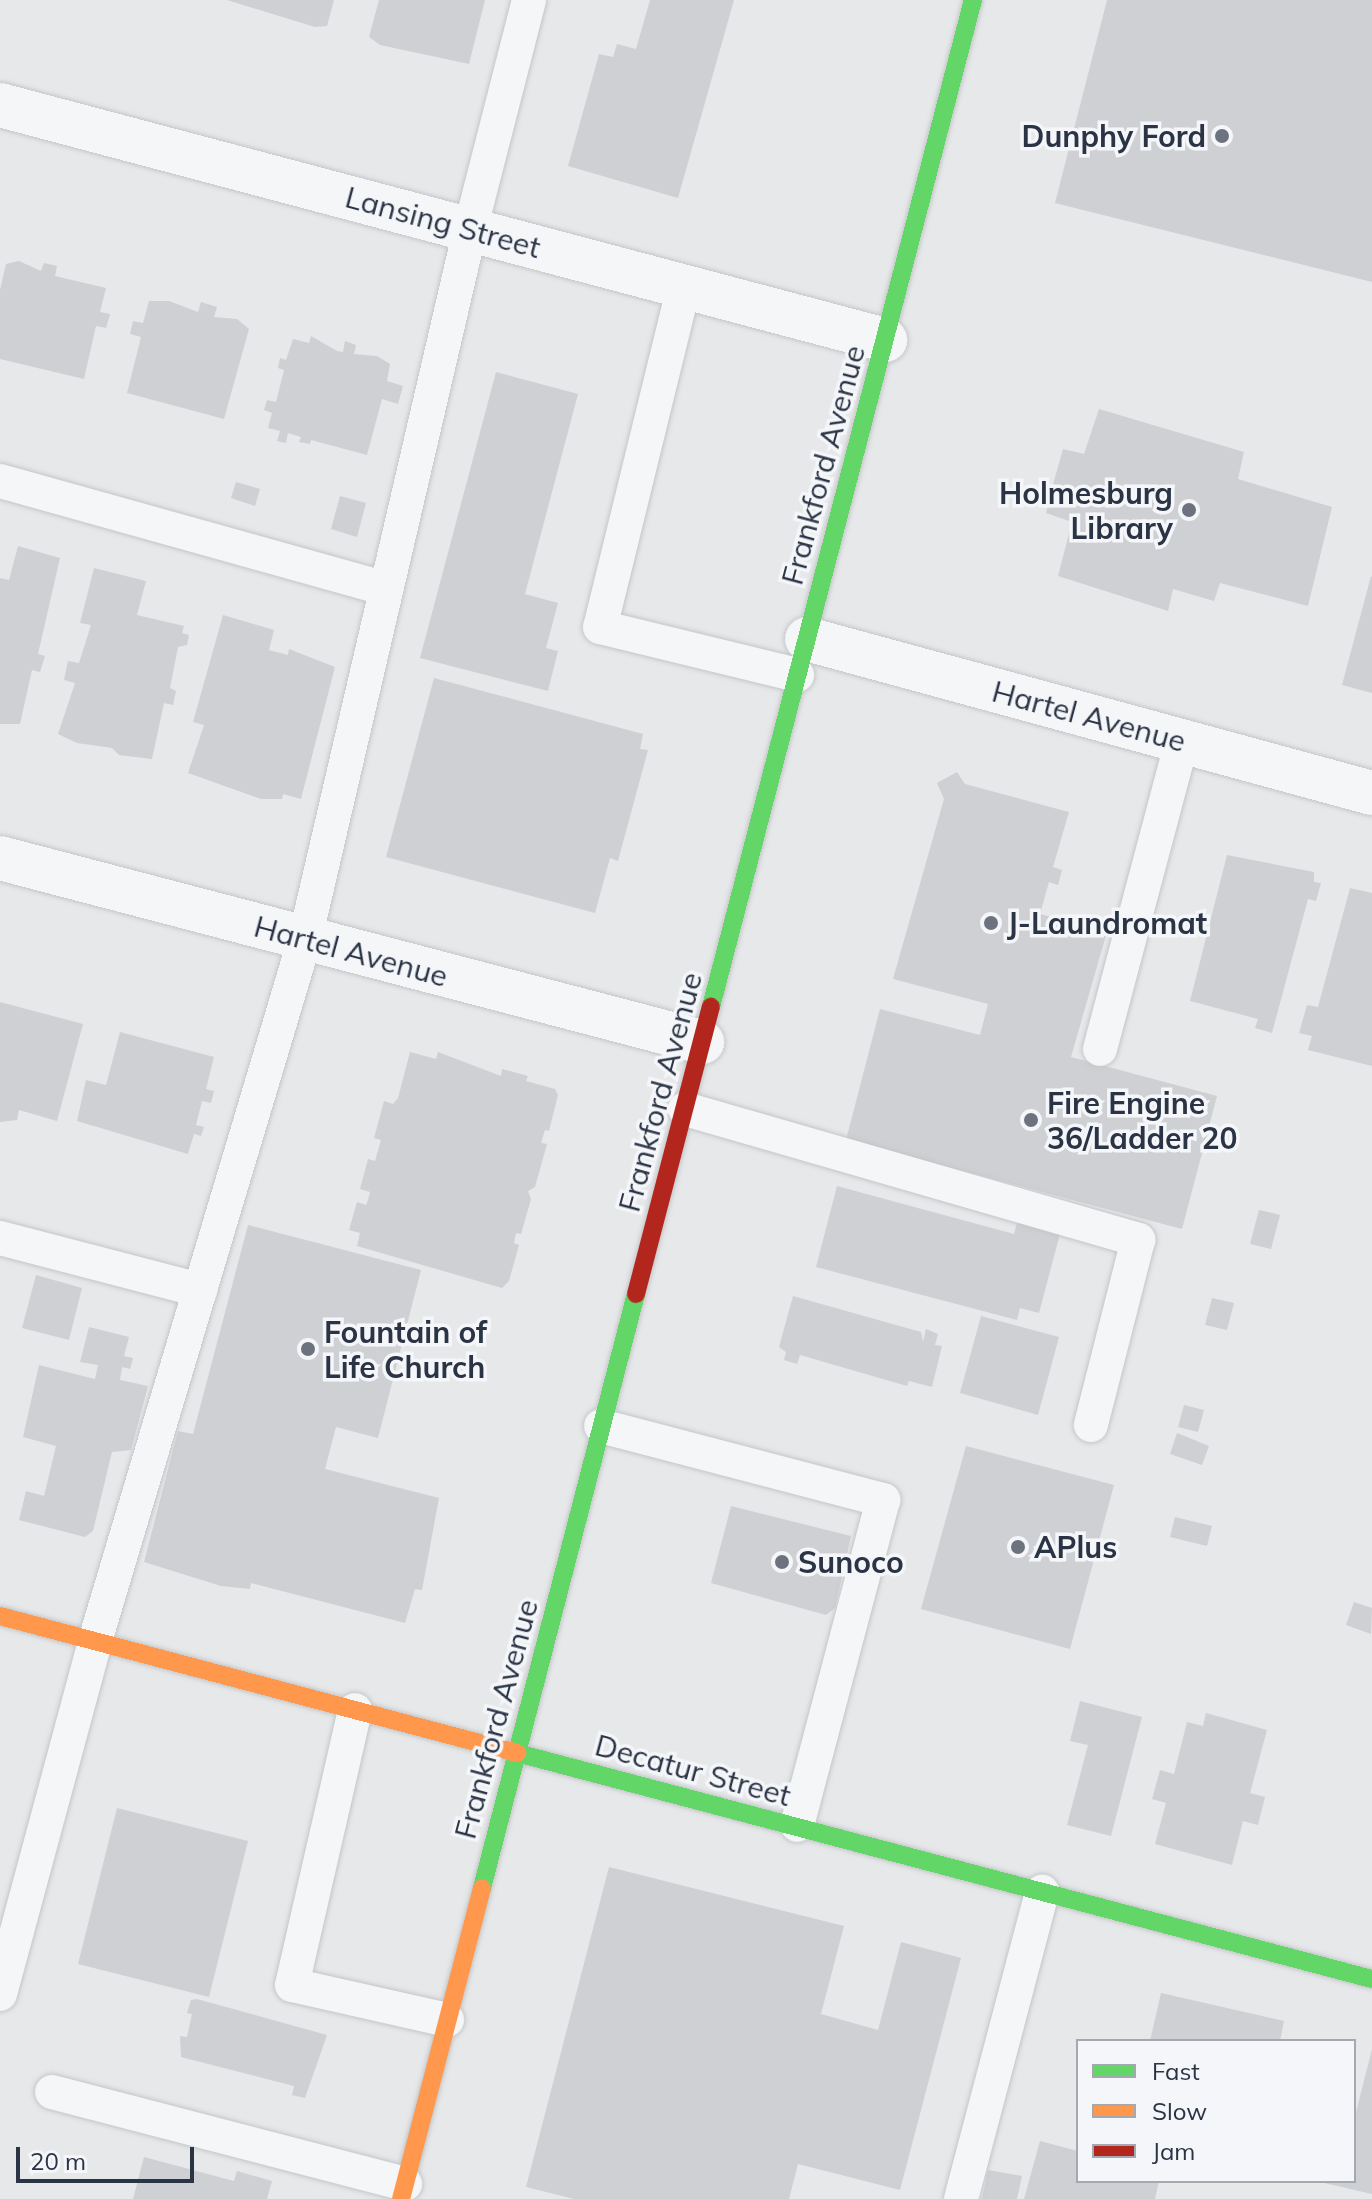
<!DOCTYPE html>
<html>
<head>
<meta charset="utf-8">
<style>
  body { margin:0 }
  #map { position:relative; width:1372px; height:2199px; overflow:hidden; background:#e6e8ea; font-family:Mulish,sans-serif }
  div>[style] { position:absolute }
  [style*='--x'] { left:calc(var(--x)*1px); top:calc(var(--y)*1px); width:calc(var(--w)*1px); rotate:calc(var(--a)*1deg) }
  .building>* { inset:0; background:#ced0d3 }
  .roads { filter:drop-shadow(0 0 2px #c4c6c8) drop-shadow(0 0 2px #c4c6c8) }
  .lane>* { height:34px; margin:-17px; padding:0 17px; transform-origin:17px; border-radius:17px; background:#f5f6f7 }
  .street>* { height:44px; margin:-22px; padding:0 22px; transform-origin:22px; border-radius:22px; background:#f5f6f7 }
  .fast>* { height:18px; margin:-9px; padding:0 9px; transform-origin:9px; border-radius:9px; background:#63d668 }
  .slow>* { height:18px; margin:-9px; padding:0 9px; transform-origin:9px; border-radius:9px; background:#ff974d }
  .jam>* { height:18px; margin:-9px; padding:0 9px; transform-origin:9px; border-radius:9px; background:#b3261e }
  .dots>* { width:22px; height:22px; translate:-50% -50%; box-sizing:border-box; border:4px solid #f4f6f9; border-radius:50% }
  span { translate:-50% -50%; white-space:nowrap; text-align:center; line-height:1.15; -webkit-text-stroke:7px #f4f6f9; paint-order:stroke }
  .poi-label { font-size:30px; color:#2b3445; font-weight:700 }
  .right { translate:-100% -50%; text-align:right }
  .left { translate:0 -50%; text-align:left }
  .street-label { font-size:30px; color:#2b3445 }
  .legend { position:absolute; left:1076px; top:2039px; width:280px; height:144px; box-sizing:border-box; background:#f4f6f9; border:2px solid #a4a8b1; margin:0; padding:10px 14px; list-style:none; font-size:24px; color:#2b3445 }
  .legend li { display:flex; align-items:center; gap:16px; height:40px }
  .legend b { width:40px; border:2px solid #a4a8b1 }
  .scale { position:absolute; left:16px; top:2147px; width:178px; height:36px; box-sizing:border-box; border:4px solid #2b3445; border-top:0; padding-left:10px; font-size:24px; line-height:28px; white-space:nowrap; color:#2b3445; -webkit-text-stroke:6px #f4f6f9; paint-order:stroke }
</style>
</head>
<body>
<div id="map">
  <div class="building">
    <i style="clip-path:polygon(227px 0,334px 0,327px 26px,315px 27px)"></i>
    <i style="clip-path:polygon(379px 0,485px 0,469px 64px,380px 45px,369px 37px)"></i>
    <i style="clip-path:polygon(650px 0,734px 0,678px 198px,568px 166px,599px 54px,613px 57px,617px 44px,636px 49px)"></i>
    <i style="clip-path:polygon(1107px 0,1372px 0,1372px 282px,1055px 203px)"></i>
    <i style="clip-path:polygon(19px 261px,41px 271px,44px 263px,57px 266px,55px 276px,106px 288px,100px 312px,110px 314px,106px 328px,96px 326px,84px 379px,0 359px,0 290px,6px 264px)"></i>
    <i style="clip-path:polygon(149px 301px,169px 301px,198px 312px,201px 302px,217px 307px,214px 317px,237px 319px,249px 329px,224px 419px,127px 393px,141px 337px,130px 334px,133px 321px,143px 323px)"></i>
    <i style="clip-path:polygon(311px 336px,337px 351px,343px 352px,345px 341px,356px 345px,354px 354px,377px 356px,390px 364px,387px 381px,403px 386px,398px 404px,382px 399px,367px 455px,311px 440px,310px 444px,299px 442px,301px 437px,288px 433px,286px 443px,277px 441px,280px 431px,268px 428px,272px 413px,264px 410px,267px 400px,276px 402px,284px 370px,278px 368px,280px 358px,286px 360px,293px 339px,309px 343px)"></i>
    <i style="clip-path:polygon(496px 372px,578px 394px,525px 594px,558px 603px,546px 648px,558px 651px,548px 691px,420px 658px)"></i>
    <i style="clip-path:polygon(1099px 409px,1244px 452px,1238px 479px,1332px 507px,1308px 606px,1220px 583px,1214px 601px,1173px 589px,1168px 611px,1058px 576px,1072px 522px,1046px 513px,1054px 481px,1063px 449px,1084px 454px)"></i>
    <i style="clip-path:polygon(236px 482px,260px 489px,255px 506px,231px 498px)"></i>
    <i style="clip-path:polygon(340px 496px,366px 503px,357px 537px,331px 529px)"></i>
    <i style="clip-path:polygon(18px 546px,60px 558px,38px 654px,45px 656px,40px 672px,32px 670px,20px 724px,0 724px,0 578px,9px 580px)"></i>
    <i style="clip-path:polygon(94px 568px,146px 581px,137px 615px,184px 626px,182px 633px,189px 635px,187px 645px,178px 647px,170px 688px,176px 691px,173px 705px,164px 703px,152px 759px,119px 755px,112px 748px,77px 743px,58px 734px,75px 683px,64px 680px,68px 661px,79px 663px,91px 625px,80px 623px)"></i>
    <i style="clip-path:polygon(1371px 576px,1372px 577px,1372px 693px,1342px 685px)"></i>
    <i style="clip-path:polygon(223px 615px,274px 630px,269px 650px,288px 655px,289px 649px,335px 667px,301px 799px,283px 794px,282px 799px,261px 799px,188px 773px,204px 725px,193px 722px)"></i>
    <i style="clip-path:polygon(434px 678px,643px 734px,640px 749px,648px 750px,618px 861px,610px 858px,595px 913px,386px 857px)"></i>
    <i style="clip-path:polygon(957px 772px,965px 784px,1069px 812px,1053px 867px,1062px 870px,1058px 885px,1049px 882px,1040px 914px,1107px 932px,1071px 1057px,1217px 1096px,1182px 1229px,846px 1140px,880px 1009px,980px 1035px,988px 1004px,893px 979px,944px 799px,937px 783px)"></i>
    <i style="clip-path:polygon(1227px 855px,1314px 872px,1314px 882px,1321px 883px,1316px 901px,1308px 899px,1272px 1033px,1255px 1028px,1258px 1019px,1190px 1001px)"></i>
    <i style="clip-path:polygon(1350px 888px,1372px 893px,1372px 1066px,1308px 1050px,1312px 1036px,1299px 1033px,1307px 1005px,1318px 1007px)"></i>
    <i style="clip-path:polygon(0 1002px,83px 1024px,57px 1121px,19px 1110px,17px 1120px,0 1122px)"></i>
    <i style="clip-path:polygon(120px 1032px,214px 1057px,206px 1089px,214px 1091px,211px 1103px,202px 1101px,196px 1125px,204px 1127px,201px 1136px,194px 1134px,188px 1154px,77px 1121px,86px 1080px,106px 1085px)"></i>
    <i style="clip-path:polygon(410px 1052px,436px 1059px,438px 1052px,501px 1076px,502px 1069px,528px 1076px,526px 1081px,555px 1089px,558px 1095px,549px 1131px,545px 1130px,541px 1143px,547px 1144px,535px 1187px,528px 1191px,531px 1199px,521px 1234px,516px 1233px,514px 1243px,519px 1245px,509px 1281px,502px 1288px,357px 1246px,360px 1233px,349px 1230px,357px 1202px,366px 1205px,368px 1200px,370px 1192px,360px 1189px,368px 1159px,375px 1161px,381px 1140px,374px 1138px,384px 1101px,393px 1104px,398px 1098px)"></i>
    <i style="clip-path:polygon(837px 1186px,1014px 1234px,1018px 1219px,1061px 1230px,1039px 1313px,1020px 1308px,1017px 1320px,816px 1267px)"></i>
    <i style="clip-path:polygon(1259px 1210px,1280px 1215px,1271px 1249px,1250px 1244px)"></i>
    <i style="clip-path:polygon(248px 1225px,421px 1270px,378px 1438px,336px 1427px,325px 1469px,439px 1498px,422px 1590px,415px 1589px,405px 1623px,251px 1583px,250px 1589px,221px 1586px,144px 1562px,178px 1431px,193px 1434px)"></i>
    <i style="clip-path:polygon(36px 1275px,82px 1288px,69px 1340px,22px 1328px)"></i>
    <i style="clip-path:polygon(793px 1296px,921px 1332px,923px 1342px,926px 1329px,938px 1334px,935px 1345px,942px 1346px,932px 1387px,909px 1381px,907px 1386px,800px 1355px,797px 1364px,784px 1360px,786px 1352px,779px 1347px)"></i>
    <i style="clip-path:polygon(1212px 1298px,1234px 1303px,1227px 1330px,1205px 1325px)"></i>
    <i style="clip-path:polygon(981px 1316px,1059px 1337px,1038px 1415px,960px 1393px)"></i>
    <i style="clip-path:polygon(89px 1327px,129px 1337px,124px 1356px,133px 1358px,130px 1369px,122px 1367px,120px 1380px,148px 1386px,131px 1450px,112px 1452px,93px 1531px,85px 1537px,19px 1520px,26px 1491px,44px 1496px,56px 1446px,23px 1437px,39px 1365px,95px 1379px,98px 1365px,80px 1362px)"></i>
    <i style="clip-path:polygon(1184px 1405px,1204px 1410px,1198px 1432px,1178px 1427px)"></i>
    <i style="clip-path:polygon(1177px 1433px,1209px 1446px,1202px 1465px,1170px 1454px)"></i>
    <i style="clip-path:polygon(966px 1446px,1114px 1485px,1070px 1649px,921px 1609px)"></i>
    <i style="clip-path:polygon(731px 1506px,851px 1536px,835px 1608px,826px 1615px,711px 1583px)"></i>
    <i style="clip-path:polygon(1175px 1517px,1212px 1526px,1207px 1546px,1170px 1537px)"></i>
    <i style="clip-path:polygon(1354px 1602px,1372px 1608px,1371px 1634px,1346px 1625px)"></i>
    <i style="clip-path:polygon(1080px 1701px,1142px 1717px,1111px 1836px,1067px 1825px,1088px 1745px,1070px 1741px)"></i>
    <i style="clip-path:polygon(1206px 1713px,1267px 1730px,1250px 1793px,1265px 1797px,1258px 1825px,1243px 1821px,1232px 1865px,1155px 1844px,1166px 1803px,1152px 1799px,1160px 1770px,1174px 1774px,1187px 1722px,1203px 1726px)"></i>
    <i style="clip-path:polygon(117px 1808px,248px 1841px,209px 1997px,78px 1964px)"></i>
    <i style="clip-path:polygon(609px 1867px,844px 1926px,821px 2014px,878px 2030px,901px 1942px,961px 1958px,900px 2190px,798px 2164px,789px 2199px,574px 2199px,526px 2187px)"></i>
    <i style="clip-path:polygon(1161px 1993px,1284px 2021px,1280px 2041px,1150px 2041px)"></i>
    <i style="clip-path:polygon(197px 1999px,327px 2035px,305px 2098px,292px 2095px,294px 2086px,181px 2057px,180px 2036px,187px 2037px,192px 2014px,187px 2013px,191px 2000px)"></i>
    <i style="clip-path:polygon(1372px 2049px,1372px 2194px,1320px 2182px,1354px 2181px,1354px 2120px)"></i>
    <i style="clip-path:polygon(1040px 2141px,1078px 2151px,1078px 2181px,1159px 2181px,1155px 2199px,1024px 2199px)"></i>
    <i style="clip-path:polygon(144px 2157px,234px 2181px,237px 2171px,272px 2181px,267px 2199px,133px 2199px)"></i>
    <i style="clip-path:polygon(988px 2170px,1022px 2176px,1017px 2199px,982px 2199px)"></i>
  </div>
  <div class="roads">
    <div class="lane">
      <i style="--x:684;--y:286;--w:351;--a:103.8"></i>
      <i style="--x:600;--y:627;--w:203;--a:13.7"></i>
      <i style="--x:0;--y:481;--w:401;--a:15.6"></i>
      <i style="--x:1100;--y:1049;--w:319;--a:-75.1"></i>
      <i style="--x:685;--y:1109;--w:472;--a:16.1"></i>
      <i style="--x:1138;--y:1240;--w:191;--a:104.3"></i>
      <i style="--x:0;--y:1238;--w:207;--a:14.6"></i>
      <i style="--x:601;--y:1426;--w:292;--a:14.7"></i>
      <i style="--x:883;--y:1500;--w:336;--a:104.8"></i>
      <i style="--x:355;--y:1710;--w:282;--a:102.9"></i>
      <i style="--x:292;--y:1985;--w:159;--a:12.7"></i>
      <i style="--x:0;--y:1994;--w:366;--a:-74.9"></i>
      <i style="--x:95;--y:1641;--w:733;--a:-73.35"></i>
      <i style="--x:305;--y:939;--w:728;--a:-76.9"></i>
      <i style="--x:470;--y:230;--w:237;--a:-75.6"></i>
      <i style="--x:52;--y:2092;--w:365;--a:14.6"></i>
      <i style="--x:961;--y:2199;--w:318;--a:-75.2"></i>
    </div>
    <div class="street">
      <i style="--x:0;--y:105;--w:916;--a:14.87"></i>
      <i style="--x:807;--y:639;--w:586;--a:15.25"></i>
      <i style="--x:0;--y:858;--w:726;--a:14.69"></i>
    </div>
    <div class="fast">
      <i style="--x:711;--y:1007;--w:1041;--a:-75.42"></i>
      <i style="--x:517;--y:1753;--w:884;--a:14.81"></i>
      <i style="--x:482;--y:1888;--w:614;--a:-75.47"></i>
    </div>
    <div class="slow">
      <i style="--x:0;--y:1616;--w:535;--a:14.84"></i>
      <i style="--x:401;--y:2199;--w:321;--a:-75.4"></i>
    </div>
    <div class="jam">
      <i style="--x:636;--y:1294;--w:297;--a:-75.4"></i>
    </div>
  </div>
  <div class="dots">
    <i style="left:1222px;top:136px;background:#6c737f"></i>
    <i style="left:1189px;top:510px;background:#6c737f"></i>
    <i style="left:991px;top:923px;background:#6c737f"></i>
    <i style="left:1031px;top:1120px;background:#6c737f"></i>
    <i style="left:308px;top:1349px;background:#6c737f"></i>
    <i style="left:1018px;top:1547px;background:#6c737f"></i>
    <i style="left:782px;top:1562px;background:#6c737f"></i>
  </div>
  <div class="poi-label">
    <span class="right" style="left:1206px;top:136px">Dunphy Ford</span>
    <span class="right" style="left:1173px;top:510px">Holmesburg<br>Library</span>
    <span class="left" style="left:1007px;top:923px">J-Laundromat</span>
    <span class="left" style="left:1047px;top:1120px">Fire Engine<br>36/Ladder 20</span>
    <span class="left" style="left:324px;top:1349px">Fountain of<br>Life Church</span>
    <span class="left" style="left:1034px;top:1547px">APlus</span>
    <span class="left" style="left:798px;top:1562px">Sunoco</span>
  </div>
  <div class="street-label">
    <span style="left:443px;top:222px;rotate:15deg">Lansing Street</span>
    <span style="left:823px;top:465px;rotate:-75deg">Frankford Avenue</span>
    <span style="left:1089px;top:716px;rotate:15deg">Hartel Avenue</span>
    <span style="left:351px;top:951px;rotate:15deg">Hartel Avenue</span>
    <span style="left:660px;top:1092px;rotate:-75deg">Frankford Avenue</span>
    <span style="left:496px;top:1719px;rotate:-75deg">Frankford Avenue</span>
    <span style="left:693px;top:1770px;rotate:15deg">Decatur Street</span>
  </div>
  <ul class="legend">
  <li><b style="height:10px;background:#63d668"></b>Fast</li>
  <li><b style="height:10px;background:#ff974d"></b>Slow</li>
  <li><b style="height:10px;background:#b3261e"></b>Jam</li>
  </ul>
  <div class="scale">20 m</div>
</div>
</body>
</html>
